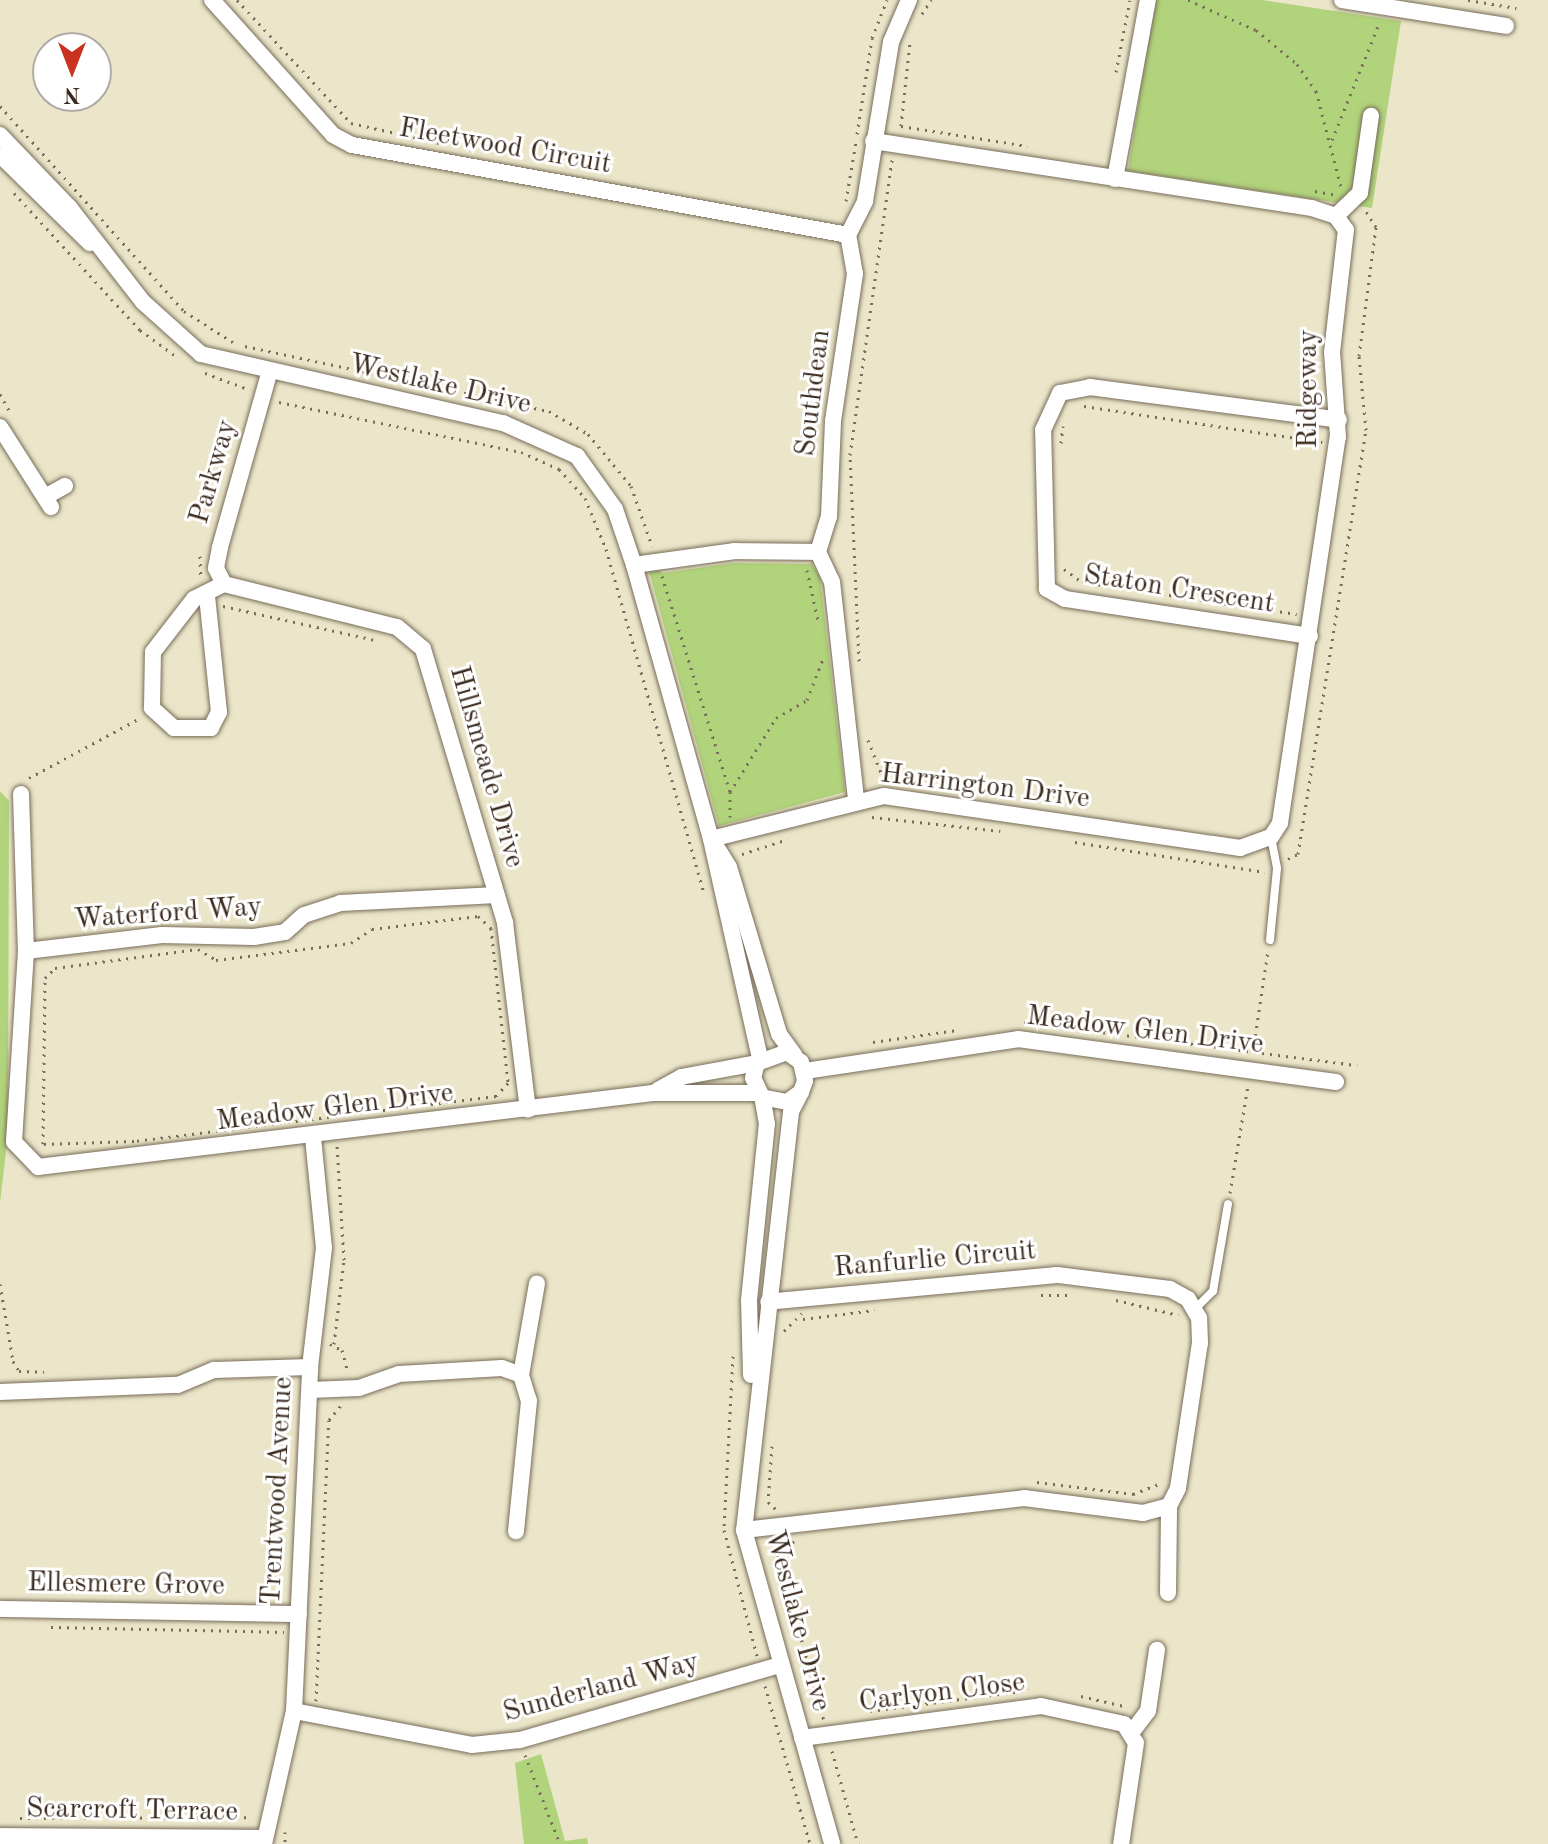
<!DOCTYPE html>
<html>
<head>
<meta charset="utf-8">
<style>
  body { margin:0 }
  #map { position:relative; width:1548px; height:1844px; overflow:hidden; background:#ebe6c9; font-family:"Old Standard TT",serif }
  div>[style] { position:absolute }
  [style*='--x'] { left:calc(var(--x)*1px); top:calc(var(--y)*1px); width:calc(var(--w)*1px); rotate:calc(var(--a)*1deg) }
  .green>* { inset:0; background:#b1d37b }
  .path>* { height:3px; margin-top:-1.5px; transform-origin:0; background:repeating-linear-gradient(90deg,#796c5a 0 2px,transparent 0 8px) }
  .roads { filter:drop-shadow(0 0 2px #796c5a) drop-shadow(0 0 2px #796c5a) }
  .service>* { height:8px; margin:-4px; padding:0 4px; transform-origin:4px; border-radius:4px; background:#fff }
  .minor>* { height:16px; margin:-8px; padding:0 8px; transform-origin:8px; border-radius:8px; background:#fff }
  span { translate:-50% -50%; white-space:nowrap; text-align:center; line-height:1.15; -webkit-text-stroke:6px #fff; paint-order:stroke }
  .street-label { font-size:28px; color:#3b2a1e }
  .north { position:absolute; left:32px; top:32px; width:80px; height:80px; box-sizing:border-box; background:#fff; border:2px solid #b1aaa5; border-radius:50%; rotate:180deg; font-size:22px; font-weight:700; line-height:32px; text-align:center; color:#3b2a1e }
  .north::after { content:''; display:block; margin:auto; width:28px; height:36px; background:#c8321e; clip-path:polygon(50% 0,100% 100%,50% 72%,0 100%) }
</style>
</head>
<body>
<div id="map">
  <div class="green">
    <i style="clip-path:polygon(1154px 0,1262px 0,1401px 21px,1372px 208px,1128px 171px)"></i>
    <i style="clip-path:polygon(733px 563px,812px 564px,820px 577px,845px 792px,719px 826px,647px 564px,663px 573px)"></i>
    <i style="clip-path:polygon(0 791px,9px 801px,8px 1134px,0 1203px)"></i>
    <i style="clip-path:polygon(541px 1754px,565px 1841px,587px 1838px,588px 1844px,524px 1844px,515px 1763px)"></i>
  </div>
  <div class="path">
    <i style="--x:237;--y:0;--w:168;--a:47.2"></i>
    <i style="--x:351;--y:123;--w:96;--a:12.6"></i>
    <i style="--x:1188;--y:0;--w:74;--a:23.8"></i>
    <i style="--x:1256;--y:30;--w:53;--a:39.7"></i>
    <i style="--x:1297;--y:64;--w:33;--a:55"></i>
    <i style="--x:1316;--y:91;--w:99;--a:75.4"></i>
    <i style="--x:1468;--y:0;--w:49;--a:9.5"></i>
    <i style="--x:922;--y:14;--w:17;--a:-57"></i>
    <i style="--x:1116;--y:72;--w:73;--a:-79"></i>
    <i style="--x:0;--y:106;--w:275;--a:48.1"></i>
    <i style="--x:184;--y:311;--w:59;--a:32.6"></i>
    <i style="--x:901;--y:126;--w:128;--a:9"></i>
    <i style="--x:901;--y:126;--w:84;--a:-83.9"></i>
    <i style="--x:857;--y:134;--w:97;--a:-81.1"></i>
    <i style="--x:872;--y:38;--w:41;--a:-68.5"></i>
    <i style="--x:1332;--y:140;--w:128;--a:-68"></i>
    <i style="--x:1315;--y:191;--w:20;--a:11"></i>
    <i style="--x:14;--y:193;--w:186;--a:47.4"></i>
    <i style="--x:140;--y:330;--w:46;--a:36.1"></i>
    <i style="--x:846;--y:201;--w:60;--a:-80.4"></i>
    <i style="--x:245;--y:346;--w:311;--a:12.1"></i>
    <i style="--x:549;--y:411;--w:45;--a:30.5"></i>
    <i style="--x:588;--y:434;--w:67;--a:50.4"></i>
    <i style="--x:631;--y:486;--w:64;--a:70.7"></i>
    <i style="--x:205;--y:373;--w:48;--a:20.7"></i>
    <i style="--x:0;--y:394;--w:23;--a:61"></i>
    <i style="--x:279;--y:402;--w:247;--a:11.7"></i>
    <i style="--x:521;--y:452;--w:42;--a:24.1"></i>
    <i style="--x:559;--y:469;--w:39;--a:48"></i>
    <i style="--x:585;--y:498;--w:55;--a:67.6"></i>
    <i style="--x:606;--y:549;--w:357;--a:74.1"></i>
    <i style="--x:1084;--y:406;--w:241;--a:8.6"></i>
    <i style="--x:816;--y:411;--w:57;--a:-80.9"></i>
    <i style="--x:1061;--y:443;--w:17;--a:-83"></i>
    <i style="--x:200;--y:556;--w:23;--a:88"></i>
    <i style="--x:1064;--y:569;--w:22;--a:36"></i>
    <i style="--x:1082;--y:582;--w:217;--a:8.5"></i>
    <i style="--x:807;--y:570;--w:52;--a:77.8"></i>
    <i style="--x:662;--y:576;--w:226;--a:72.5"></i>
    <i style="--x:223;--y:606;--w:156;--a:12.6"></i>
    <i style="--x:859;--y:661;--w:206;--a:-92.5"></i>
    <i style="--x:850;--y:455;--w:298;--a:-81.9"></i>
    <i style="--x:868;--y:740;--w:43;--a:68.2"></i>
    <i style="--x:29;--y:778;--w:126;--a:-28.4"></i>
    <i style="--x:730;--y:817;--w:25;--a:-90"></i>
    <i style="--x:730;--y:792;--w:87;--a:-58.1"></i>
    <i style="--x:776;--y:718;--w:36;--a:-30"></i>
    <i style="--x:807;--y:700;--w:44;--a:-68.7"></i>
    <i style="--x:872;--y:817;--w:129;--a:6.2"></i>
    <i style="--x:1075;--y:842;--w:192;--a:9"></i>
    <i style="--x:742;--y:854;--w:48;--a:-18.1"></i>
    <i style="--x:1288;--y:859;--w:11;--a:-27"></i>
    <i style="--x:1298;--y:854;--w:429;--a:-80.9"></i>
    <i style="--x:1366;--y:430;--w:74;--a:-95.4"></i>
    <i style="--x:1359;--y:356;--w:130;--a:-82.5"></i>
    <i style="--x:1376;--y:227;--w:19;--a:-122"></i>
    <i style="--x:478;--y:916;--w:18;--a:43"></i>
    <i style="--x:491;--y:928;--w:156;--a:83.7"></i>
    <i style="--x:508;--y:1083;--w:18;--a:133"></i>
    <i style="--x:496;--y:1096;--w:365;--a:172.9"></i>
    <i style="--x:134;--y:1141;--w:91;--a:178.1"></i>
    <i style="--x:43;--y:1144;--w:166;--a:-89.3"></i>
    <i style="--x:45;--y:978;--w:14;--a:-45"></i>
    <i style="--x:55;--y:968;--w:144;--a:-7.6"></i>
    <i style="--x:198;--y:949;--w:21;--a:31"></i>
    <i style="--x:216;--y:960;--w:136;--a:-7.2"></i>
    <i style="--x:351;--y:943;--w:25;--a:-34"></i>
    <i style="--x:372;--y:929;--w:107;--a:-7"></i>
    <i style="--x:1024;--y:1022;--w:336;--a:7.4"></i>
    <i style="--x:873;--y:1042;--w:85;--a:-8.1"></i>
    <i style="--x:1253;--y:1051;--w:101;--a:-81.5"></i>
    <i style="--x:1230;--y:1193;--w:109;--a:-80.5"></i>
    <i style="--x:0;--y:1284;--w:78;--a:80.4"></i>
    <i style="--x:13;--y:1361;--w:12;--a:59"></i>
    <i style="--x:19;--y:1371;--w:25;--a:2"></i>
    <i style="--x:1041;--y:1295;--w:32;--a:0"></i>
    <i style="--x:1116;--y:1300;--w:64;--a:13.6"></i>
    <i style="--x:803;--y:1319;--w:72;--a:-7.2"></i>
    <i style="--x:784;--y:1331;--w:25;--a:-45"></i>
    <i style="--x:330;--y:1344;--w:13;--a:27"></i>
    <i style="--x:342;--y:1350;--w:23;--a:75"></i>
    <i style="--x:334;--y:1344;--w:85;--a:-83.2"></i>
    <i style="--x:344;--y:1260;--w:115;--a:-93.5"></i>
    <i style="--x:733;--y:1356;--w:174;--a:93"></i>
    <i style="--x:724;--y:1530;--w:130;--a:75.3"></i>
    <i style="--x:772;--y:1446;--w:56;--a:94.1"></i>
    <i style="--x:768;--y:1502;--w:12;--a:42"></i>
    <i style="--x:1037;--y:1482;--w:97;--a:7.1"></i>
    <i style="--x:1133;--y:1494;--w:30;--a:-21"></i>
    <i style="--x:794;--y:1541;--w:21;--a:139"></i>
    <i style="--x:778;--y:1555;--w:172;--a:74.5"></i>
    <i style="--x:51;--y:1627;--w:233;--a:1.2"></i>
    <i style="--x:765;--y:1686;--w:164;--a:74.1"></i>
    <i style="--x:1081;--y:1696;--w:44;--a:13.1"></i>
    <i style="--x:316;--y:1701;--w:281;--a:-87.4"></i>
    <i style="--x:329;--y:1420;--w:19;--a:-51"></i>
    <i style="--x:870;--y:1711;--w:160;--a:-7.5"></i>
    <i style="--x:832;--y:1751;--w:97;--a:74.4"></i>
    <i style="--x:525;--y:1755;--w:96;--a:68.5"></i>
    <i style="--x:20;--y:1818;--w:232;--a:-0.2"></i>
    <i style="--x:285;--y:1832;--w:12;--a:90"></i>
  </div>
  <div class="roads">
    <div class="service">
      <i style="--x:1270;--y:940;--w:72;--a:-84.4"></i>
      <i style="--x:1277;--y:868;--w:32;--a:-101"></i>
      <i style="--x:1194;--y:1310;--w:27;--a:-45"></i>
      <i style="--x:1213;--y:1291;--w:88;--a:-80.2"></i>
    </div>
    <div class="minor">
      <i style="--x:212;--y:0;--w:181;--a:48.1"></i>
      <i style="--x:333;--y:135;--w:21;--a:28"></i>
      <i style="--x:352;--y:145;--w:504;--a:10.28"></i>
      <i style="--x:1342;--y:0;--w:166;--a:9"></i>
      <i style="--x:0;--y:135;--w:100;--a:46.2"></i>
      <i style="--x:69;--y:207;--w:120;--a:52.1"></i>
      <i style="--x:143;--y:302;--w:78;--a:41.9"></i>
      <i style="--x:201;--y:354;--w:310;--a:12.9"></i>
      <i style="--x:503;--y:423;--w:81;--a:24"></i>
      <i style="--x:577;--y:456;--w:65;--a:54.4"></i>
      <i style="--x:615;--y:509;--w:59;--a:71.3"></i>
      <i style="--x:634;--y:565;--w:285;--a:74.3"></i>
      <i style="--x:711;--y:839;--w:225;--a:77.4"></i>
      <i style="--x:0;--y:155;--w:126;--a:44.4"></i>
      <i style="--x:1115;--y:179;--w:182;--a:-79.6"></i>
      <i style="--x:1336;--y:216;--w:33;--a:-44"></i>
      <i style="--x:1360;--y:193;--w:78;--a:-81.9"></i>
      <i style="--x:0;--y:427;--w:95;--a:57.5"></i>
      <i style="--x:45;--y:497;--w:23;--a:-29"></i>
      <i style="--x:634;--y:565;--w:102;--a:-7.9"></i>
      <i style="--x:735;--y:551;--w:83;--a:0.7"></i>
      <i style="--x:224;--y:584;--w:178;--a:14"></i>
      <i style="--x:397;--y:627;--w:34;--a:40"></i>
      <i style="--x:423;--y:649;--w:286;--a:73.3"></i>
      <i style="--x:505;--y:923;--w:188;--a:83"></i>
      <i style="--x:224;--y:584;--w:18;--a:-117"></i>
      <i style="--x:216;--y:568;--w:21;--a:-79"></i>
      <i style="--x:220;--y:547;--w:180;--a:-74.2"></i>
      <i style="--x:207;--y:596;--w:117;--a:84.1"></i>
      <i style="--x:219;--y:712;--w:18;--a:117"></i>
      <i style="--x:211;--y:728;--w:37;--a:180"></i>
      <i style="--x:174;--y:728;--w:30;--a:-138"></i>
      <i style="--x:152;--y:708;--w:56;--a:-89"></i>
      <i style="--x:153;--y:652;--w:67;--a:-52.3"></i>
      <i style="--x:194;--y:599;--w:34;--a:-27"></i>
      <i style="--x:1310;--y:636;--w:248;--a:-171.4"></i>
      <i style="--x:1065;--y:599;--w:21;--a:-151"></i>
      <i style="--x:1047;--y:589;--w:159;--a:-91.4"></i>
      <i style="--x:1043;--y:430;--w:41;--a:-65.3"></i>
      <i style="--x:1060;--y:393;--w:31;--a:-11"></i>
      <i style="--x:1090;--y:387;--w:251;--a:7.5"></i>
      <i style="--x:21;--y:794;--w:157;--a:88.2"></i>
      <i style="--x:26;--y:951;--w:191;--a:93.6"></i>
      <i style="--x:14;--y:1142;--w:35;--a:46"></i>
      <i style="--x:38;--y:1167;--w:619;--a:-6.86"></i>
      <i style="--x:653;--y:1093;--w:105;--a:0"></i>
      <i style="--x:856;--y:799;--w:218;--a:-96.3"></i>
      <i style="--x:832;--y:582;--w:33;--a:-115"></i>
      <i style="--x:818;--y:552;--w:37;--a:-73"></i>
      <i style="--x:829;--y:517;--w:96;--a:-87.6"></i>
      <i style="--x:833;--y:421;--w:149;--a:-81.5"></i>
      <i style="--x:855;--y:274;--w:40;--a:-100"></i>
      <i style="--x:848;--y:235;--w:38;--a:-63"></i>
      <i style="--x:865;--y:201;--w:161;--a:-80.7"></i>
      <i style="--x:891;--y:42;--w:46;--a:-66.8"></i>
      <i style="--x:711;--y:839;--w:178;--a:-14"></i>
      <i style="--x:884;--y:796;--w:360;--a:8.3"></i>
      <i style="--x:1240;--y:848;--w:33;--a:-20"></i>
      <i style="--x:1271;--y:837;--w:17;--a:-57"></i>
      <i style="--x:1280;--y:823;--w:390;--a:-81.5"></i>
      <i style="--x:1338;--y:437;--w:85;--a:-94"></i>
      <i style="--x:1332;--y:352;--w:123;--a:-83.5"></i>
      <i style="--x:1346;--y:230;--w:17;--a:-126"></i>
      <i style="--x:1336;--y:216;--w:26;--a:-162"></i>
      <i style="--x:1311;--y:208;--w:443;--a:-171.3"></i>
      <i style="--x:714;--y:843;--w:28;--a:58"></i>
      <i style="--x:729;--y:867;--w:174;--a:73.3"></i>
      <i style="--x:779;--y:1034;--w:26;--a:54"></i>
      <i style="--x:26;--y:951;--w:137;--a:-6.7"></i>
      <i style="--x:162;--y:935;--w:92;--a:1.2"></i>
      <i style="--x:254;--y:937;--w:31;--a:-9"></i>
      <i style="--x:285;--y:932;--w:25;--a:-42"></i>
      <i style="--x:304;--y:915;--w:38;--a:-18"></i>
      <i style="--x:340;--y:903;--w:157;--a:-2.9"></i>
      <i style="--x:805;--y:1071;--w:215;--a:-8.5"></i>
      <i style="--x:1018;--y:1039;--w:321;--a:7.7"></i>
      <i style="--x:658;--y:1090;--w:26;--a:-29"></i>
      <i style="--x:681;--y:1077;--w:77;--a:-10.4"></i>
      <i style="--x:801;--y:1092;--w:17;--a:144"></i>
      <i style="--x:787;--y:1102;--w:25;--a:-169"></i>
      <i style="--x:762;--y:1097;--w:21;--a:-115"></i>
      <i style="--x:753;--y:1078;--w:16;--a:-75"></i>
      <i style="--x:757;--y:1063;--w:32;--a:-20"></i>
      <i style="--x:787;--y:1052;--w:17;--a:36"></i>
      <i style="--x:801;--y:1062;--w:19;--a:78"></i>
      <i style="--x:805;--y:1081;--w:12;--a:110"></i>
      <i style="--x:801;--y:1092;--w:22;--a:117"></i>
      <i style="--x:791;--y:1112;--w:421;--a:96.4"></i>
      <i style="--x:744;--y:1530;--w:326;--a:74.3"></i>
      <i style="--x:521;--y:1375;--w:93;--a:-80.1"></i>
      <i style="--x:751;--y:1375;--w:75;--a:-91.5"></i>
      <i style="--x:749;--y:1300;--w:177;--a:-84.2"></i>
      <i style="--x:767;--y:1124;--w:27;--a:-100"></i>
      <i style="--x:310;--y:1390;--w:49;--a:-2.3"></i>
      <i style="--x:359;--y:1388;--w:42;--a:-19.3"></i>
      <i style="--x:399;--y:1374;--w:103;--a:-3.3"></i>
      <i style="--x:502;--y:1368;--w:20;--a:20"></i>
      <i style="--x:521;--y:1375;--w:27;--a:73"></i>
      <i style="--x:529;--y:1401;--w:131;--a:95.7"></i>
      <i style="--x:0;--y:1392;--w:178;--a:-2.3"></i>
      <i style="--x:178;--y:1385;--w:39;--a:-23"></i>
      <i style="--x:214;--y:1370;--w:96;--a:-1.8"></i>
      <i style="--x:744;--y:1530;--w:282;--a:-6.5"></i>
      <i style="--x:1024;--y:1498;--w:120;--a:7.2"></i>
      <i style="--x:1143;--y:1513;--w:27;--a:-15"></i>
      <i style="--x:1169;--y:1506;--w:20;--a:-63"></i>
      <i style="--x:1178;--y:1488;--w:147;--a:-81.4"></i>
      <i style="--x:1200;--y:1343;--w:25;--a:-92"></i>
      <i style="--x:1199;--y:1318;--w:22;--a:-120"></i>
      <i style="--x:1188;--y:1299;--w:21;--a:-151"></i>
      <i style="--x:1170;--y:1289;--w:114;--a:-172.9"></i>
      <i style="--x:1057;--y:1275;--w:290;--a:174.7"></i>
      <i style="--x:1168;--y:1593;--w:87;--a:-89.3"></i>
      <i style="--x:0;--y:1609;--w:299;--a:1"></i>
      <i style="--x:294;--y:1711;--w:181;--a:10.8"></i>
      <i style="--x:472;--y:1745;--w:48;--a:-5.9"></i>
      <i style="--x:520;--y:1740;--w:270;--a:-16.1"></i>
      <i style="--x:1132;--y:1732;--w:26;--a:-53"></i>
      <i style="--x:1148;--y:1711;--w:62;--a:-81.6"></i>
      <i style="--x:802;--y:1738;--w:241;--a:-7.6"></i>
      <i style="--x:1041;--y:1706;--w:85;--a:12.2"></i>
      <i style="--x:1124;--y:1724;--w:22;--a:58"></i>
      <i style="--x:1136;--y:1743;--w:102;--a:98.4"></i>
      <i style="--x:0;--y:1836;--w:264;--a:0.4"></i>
      <i style="--x:264;--y:1844;--w:136;--a:-77.3"></i>
      <i style="--x:294;--y:1711;--w:344;--a:-87.3"></i>
      <i style="--x:310;--y:1367;--w:120;--a:-83.3"></i>
      <i style="--x:324;--y:1248;--w:111;--a:-95.7"></i>
    </div>
  </div>
  <div class="street-label">
    <span style="left:505px;top:147px;rotate:10deg">Fleetwood Circuit</span>
    <span style="left:440px;top:385px;rotate:13deg">Westlake Drive</span>
    <span style="left:1309px;top:389px;rotate:-90deg">Ridgeway</span>
    <span style="left:814px;top:393px;rotate:-83deg">Southdean</span>
    <span style="left:214px;top:472px;rotate:-74deg">Parkway</span>
    <span style="left:1179px;top:590px;rotate:9deg">Staton Crescent</span>
    <span style="left:486px;top:767px;rotate:74deg">Hillsmeade Drive</span>
    <span style="left:985px;top:787px;rotate:7deg">Harrington Drive</span>
    <span style="left:168px;top:914px;rotate:-4deg">Waterford Way</span>
    <span style="left:1145px;top:1031px;rotate:7deg">Meadow Glen Drive</span>
    <span style="left:335px;top:1108px;rotate:-7deg">Meadow Glen Drive</span>
    <span style="left:935px;top:1260px;rotate:-5deg">Ranfurlie Circuit</span>
    <span style="left:278px;top:1491px;rotate:-87deg">Trentwood Avenue</span>
    <span style="left:126px;top:1585px;rotate:1deg">Ellesmere Grove</span>
    <span style="left:797px;top:1621px;rotate:75deg">Westlake Drive</span>
    <span style="left:601px;top:1688px;rotate:-15deg">Sunderland Way</span>
    <span style="left:942px;top:1693px;rotate:-7deg">Carlyon Close</span>
    <span style="left:132px;top:1811px;rotate:1deg">Scarcroft Terrace</span>
  </div>
  <div class="north">N</div>
</div>
</body>
</html>
